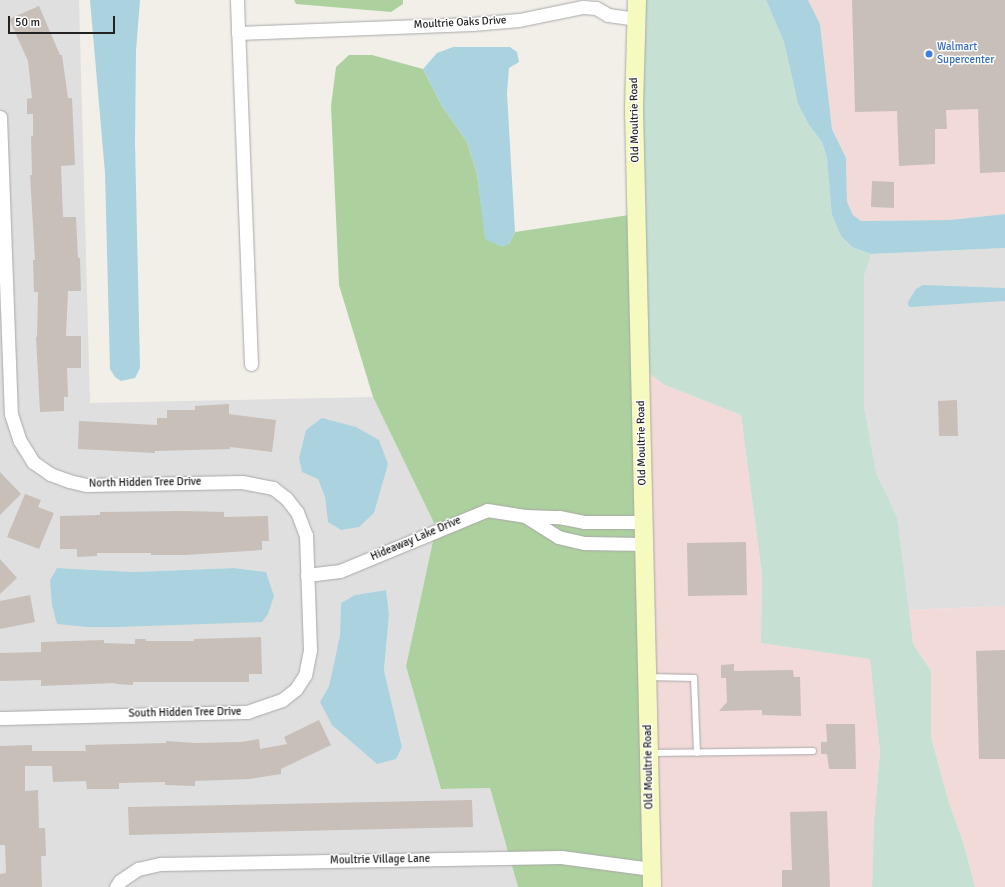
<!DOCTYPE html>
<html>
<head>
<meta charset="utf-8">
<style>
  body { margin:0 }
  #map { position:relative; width:1005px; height:887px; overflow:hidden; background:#f2efe9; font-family:Signika,sans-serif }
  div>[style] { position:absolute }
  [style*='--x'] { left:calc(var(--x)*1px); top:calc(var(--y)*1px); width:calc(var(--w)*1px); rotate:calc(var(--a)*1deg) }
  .residential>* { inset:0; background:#e0dfdf }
  .commercial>* { inset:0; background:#f2dad9 }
  .forest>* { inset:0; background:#add19e }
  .wetland>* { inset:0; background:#c6e0d4 }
  .water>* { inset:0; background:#aad3df }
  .building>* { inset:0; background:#c7bfb8 }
  .roads { filter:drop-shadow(0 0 1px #a9a9a9) drop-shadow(0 0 1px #a9a9a9) }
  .lane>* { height:6px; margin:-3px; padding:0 3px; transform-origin:3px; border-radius:3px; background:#fff }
  .street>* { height:13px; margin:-6.5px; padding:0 6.5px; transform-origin:6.5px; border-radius:6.5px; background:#fff }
  .secondary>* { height:18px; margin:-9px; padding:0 9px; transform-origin:9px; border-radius:9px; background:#f7fabf }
  .dots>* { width:11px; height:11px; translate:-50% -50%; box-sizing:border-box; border:2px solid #fff; border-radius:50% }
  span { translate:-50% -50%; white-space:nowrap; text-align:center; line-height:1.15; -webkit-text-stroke:3px #fff; paint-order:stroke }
  .street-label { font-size:11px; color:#222 }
  .shop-label { font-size:11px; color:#366cbe }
  .left { translate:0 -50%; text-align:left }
  .scale { position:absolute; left:8px; top:16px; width:107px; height:18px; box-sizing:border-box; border:2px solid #222; border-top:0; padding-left:5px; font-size:12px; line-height:14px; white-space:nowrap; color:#222; -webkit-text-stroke:3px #fff; paint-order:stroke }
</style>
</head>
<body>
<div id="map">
  <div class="residential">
    <i style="clip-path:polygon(evenodd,0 0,79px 0,90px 403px,373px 397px,436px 527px,406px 666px,441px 789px,490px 788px,518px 887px,0 887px,0 0,318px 479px,341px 530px,328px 522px,325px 497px,318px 479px,0 0,57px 568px,134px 572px,234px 568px,266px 572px,50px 580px,57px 568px,0 0,385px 590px,389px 615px,384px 670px,402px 747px,320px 702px,329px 686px,340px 635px,341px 603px,355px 595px,385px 590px)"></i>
    <i style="clip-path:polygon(1005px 248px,1005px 606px,908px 610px,897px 517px,876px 472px,864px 406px,864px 277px,871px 254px)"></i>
  </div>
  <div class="commercial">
    <i style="clip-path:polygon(808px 0,1005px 0,1005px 214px,950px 220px,861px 221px,853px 215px,847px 202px,846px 158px,832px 129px,820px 24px)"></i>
    <i style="clip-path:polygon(647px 372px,665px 385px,741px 415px,762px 575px,761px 643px,871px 659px,880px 752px,874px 821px,872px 887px,659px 887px)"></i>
    <i style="clip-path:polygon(1005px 606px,1005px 887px,975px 887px,964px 845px,949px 803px,931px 737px,931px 671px,913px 644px,908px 610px)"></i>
  </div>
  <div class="forest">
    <i style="clip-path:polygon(294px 0,403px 0,403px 4px,391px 12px,296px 4px)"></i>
    <i style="clip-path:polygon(349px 55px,372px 55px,423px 69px,442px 106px,467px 142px,477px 174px,486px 239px,509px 244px,515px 232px,629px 215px,644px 887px,518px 887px,490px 788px,441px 789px,406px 666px,436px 527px,373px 397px,339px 285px,331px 106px,336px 67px)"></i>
  </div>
  <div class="wetland">
    <i style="clip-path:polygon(644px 0,766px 0,784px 42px,798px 104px,809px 125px,822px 142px,827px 158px,841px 236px,852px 247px,871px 254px,864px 277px,864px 406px,876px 472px,897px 517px,913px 644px,931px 671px,931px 737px,949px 803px,964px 845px,975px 887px,872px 887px,874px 821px,880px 752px,870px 659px,761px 643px,762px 575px,741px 415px,665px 385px,647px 372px,641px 109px)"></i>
  </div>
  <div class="water">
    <i style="clip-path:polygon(90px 0,140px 0,136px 51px,135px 143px,140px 368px,135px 378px,121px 381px,115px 377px,110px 369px,105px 173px)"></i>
    <i style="clip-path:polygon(766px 0,808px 0,820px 24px,832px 129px,846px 158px,847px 202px,853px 215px,861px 221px,950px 220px,1005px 214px,1005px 248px,871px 254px,852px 247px,841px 236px,832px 214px,827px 158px,822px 142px,809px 125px,798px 104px,784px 42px)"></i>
    <i style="clip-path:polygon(453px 47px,510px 47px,517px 52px,519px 62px,509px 68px,507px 93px,515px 232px,509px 244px,502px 247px,485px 239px,477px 174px,467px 142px,442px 106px,423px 69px,437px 53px)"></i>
    <i style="clip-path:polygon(923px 285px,1005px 288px,1005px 301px,910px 307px,908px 305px,908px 302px,916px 289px)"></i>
    <i style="clip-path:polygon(322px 418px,356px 427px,379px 440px,388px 464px,374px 513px,359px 527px,341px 530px,328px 522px,325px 497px,318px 479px,302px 472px,299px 458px,306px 430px)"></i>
    <i style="clip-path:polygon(57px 568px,134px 572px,234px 568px,266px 572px,274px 596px,268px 614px,262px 622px,117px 627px,88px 627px,57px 624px,52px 605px,50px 580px)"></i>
    <i style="clip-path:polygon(386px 590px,389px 615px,384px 670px,402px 747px,396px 759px,377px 764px,332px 725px,320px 702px,329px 686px,340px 635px,341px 603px,355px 595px)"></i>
  </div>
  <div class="building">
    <i style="clip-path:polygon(852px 0,1005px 0,1005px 172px,980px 173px,978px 109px,946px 110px,947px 129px,935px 129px,935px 164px,899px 166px,897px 111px,855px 112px)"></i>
    <i style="clip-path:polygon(39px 6px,60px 55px,62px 55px,68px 98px,72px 98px,75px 165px,61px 166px,63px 217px,76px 217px,78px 258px,80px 258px,81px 291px,68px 291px,66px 336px,81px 336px,81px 368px,67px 368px,68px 397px,64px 397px,64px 411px,40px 412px,36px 337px,37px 337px,38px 292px,34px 292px,33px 260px,35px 260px,30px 175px,32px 175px,31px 136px,33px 136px,33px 114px,27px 114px,27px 99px,32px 98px,28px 61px,9px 19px)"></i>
    <i style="clip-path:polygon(872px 181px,894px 182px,894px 208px,871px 207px)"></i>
    <i style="clip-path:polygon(957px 400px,958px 436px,939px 436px,938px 401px)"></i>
    <i style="clip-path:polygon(229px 404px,229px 414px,276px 420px,272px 452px,230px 447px,230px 449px,155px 451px,155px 453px,78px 449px,79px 421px,157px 425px,157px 418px,167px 418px,167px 410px,195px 410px,195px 406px)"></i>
    <i style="clip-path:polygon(0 472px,21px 494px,0 515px)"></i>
    <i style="clip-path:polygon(25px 494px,41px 500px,38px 507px,54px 513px,39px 549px,7px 537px)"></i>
    <i style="clip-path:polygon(184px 511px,224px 512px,224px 517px,268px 516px,269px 541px,262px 541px,262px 550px,185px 555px,151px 555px,151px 553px,97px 553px,97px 556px,77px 557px,77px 549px,60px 549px,60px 516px,100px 515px,100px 512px)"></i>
    <i style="clip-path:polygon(746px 542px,747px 595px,688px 596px,687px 543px)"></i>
    <i style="clip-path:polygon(0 559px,17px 578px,0 594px)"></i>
    <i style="clip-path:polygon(30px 595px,35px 622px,0 629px,0 601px)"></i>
    <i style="clip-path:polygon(261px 637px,262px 674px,249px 674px,249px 682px,133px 682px,133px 685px,115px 684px,116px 683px,41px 686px,41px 680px,0 681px,0 653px,41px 652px,41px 642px,104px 640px,104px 643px,135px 644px,135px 639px,146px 639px,146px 641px,194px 641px,194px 639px)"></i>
    <i style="clip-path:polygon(1005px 650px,1005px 759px,979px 759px,976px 651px)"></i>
    <i style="clip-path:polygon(734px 664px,734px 671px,793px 670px,794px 677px,800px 677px,801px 716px,762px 715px,762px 710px,719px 711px,727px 702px,726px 678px,721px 678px,721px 665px)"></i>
    <i style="clip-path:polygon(319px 720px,331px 745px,281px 769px,281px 774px,250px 779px,195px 781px,195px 786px,165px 785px,165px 782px,119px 783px,119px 789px,87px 789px,86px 781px,53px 782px,52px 766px,25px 766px,25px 791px,38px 790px,39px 828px,45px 828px,46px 856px,41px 856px,42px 887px,0 887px,0 874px,6px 873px,5px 845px,0 845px,0 746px,32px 745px,32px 751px,86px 751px,85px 745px,166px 743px,166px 741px,196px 743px,241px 742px,259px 739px,260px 749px,287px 744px,284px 737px)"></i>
    <i style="clip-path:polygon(826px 724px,855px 724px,856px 769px,829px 769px,827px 754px,821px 754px,821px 742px,827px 742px)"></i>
    <i style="clip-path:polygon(472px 800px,473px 827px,129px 835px,128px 807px)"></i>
    <i style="clip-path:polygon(827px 811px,830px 887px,782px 887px,782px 870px,792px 870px,790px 812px)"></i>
  </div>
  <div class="roads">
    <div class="lane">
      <i style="--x:649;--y:677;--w:45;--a:1.3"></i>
      <i style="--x:694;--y:678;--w:75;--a:87.7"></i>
      <i style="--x:650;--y:753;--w:163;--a:-0.7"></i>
    </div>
    <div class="street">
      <i style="--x:237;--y:0;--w:33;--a:88"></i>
      <i style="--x:0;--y:117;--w:297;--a:87.9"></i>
      <i style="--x:11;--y:414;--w:28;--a:72"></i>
      <i style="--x:20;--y:441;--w:25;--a:58"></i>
      <i style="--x:33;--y:462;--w:21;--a:35"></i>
      <i style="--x:50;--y:474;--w:20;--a:20"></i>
      <i style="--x:69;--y:481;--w:18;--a:13"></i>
      <i style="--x:87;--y:485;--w:155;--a:-1.1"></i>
      <i style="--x:242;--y:482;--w:32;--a:11"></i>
      <i style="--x:273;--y:488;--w:16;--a:38"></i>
      <i style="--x:286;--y:498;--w:18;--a:52"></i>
      <i style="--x:297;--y:512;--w:25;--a:69"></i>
      <i style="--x:306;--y:535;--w:115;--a:88"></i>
      <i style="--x:310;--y:650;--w:25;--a:101"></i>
      <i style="--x:305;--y:675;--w:17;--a:123"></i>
      <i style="--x:296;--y:689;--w:18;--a:142"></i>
      <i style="--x:282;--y:700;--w:36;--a:161"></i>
      <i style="--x:248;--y:712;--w:248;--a:178.6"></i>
      <i style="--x:251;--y:364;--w:331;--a:-92.2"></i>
      <i style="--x:238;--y:33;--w:234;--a:-2.2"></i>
      <i style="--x:472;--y:24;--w:47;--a:-4.9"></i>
      <i style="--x:519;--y:20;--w:64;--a:-11.7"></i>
      <i style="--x:582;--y:7;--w:14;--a:4"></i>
      <i style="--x:596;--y:8;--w:14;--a:30"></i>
      <i style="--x:608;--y:15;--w:28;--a:8"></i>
      <i style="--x:525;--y:516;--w:39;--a:32"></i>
      <i style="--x:558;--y:537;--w:27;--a:13"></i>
      <i style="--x:584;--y:543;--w:60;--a:1"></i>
      <i style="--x:307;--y:575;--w:33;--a:-7"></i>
      <i style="--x:340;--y:571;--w:159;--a:-22.5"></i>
      <i style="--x:487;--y:510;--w:38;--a:9"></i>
      <i style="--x:525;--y:516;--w:34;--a:2"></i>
      <i style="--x:559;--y:517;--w:25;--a:11"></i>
      <i style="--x:584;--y:522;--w:59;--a:0"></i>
      <i style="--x:116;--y:887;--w:7;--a:-56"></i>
      <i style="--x:120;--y:881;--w:22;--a:-34"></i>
      <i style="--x:138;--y:869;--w:23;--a:-13"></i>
      <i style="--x:160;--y:864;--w:401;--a:-1"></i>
      <i style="--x:561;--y:857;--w:91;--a:7.6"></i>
    </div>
    <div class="secondary">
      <i style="--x:637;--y:0;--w:109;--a:91.6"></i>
      <i style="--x:634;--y:109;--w:778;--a:88.67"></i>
    </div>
  </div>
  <div class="dots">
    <i style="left:929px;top:54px;background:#3f7fe0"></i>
  </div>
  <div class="street-label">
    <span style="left:460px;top:23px;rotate:-3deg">Moultrie Oaks Drive</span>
    <span style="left:635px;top:120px;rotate:-91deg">Old Moultrie Road</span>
    <span style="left:642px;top:443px;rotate:-91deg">Old Moultrie Road</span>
    <span style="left:145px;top:483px;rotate:-1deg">North Hidden Tree Drive</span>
    <span style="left:416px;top:539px;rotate:-23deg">Hideaway Lake Drive</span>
    <span style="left:185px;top:713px;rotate:-1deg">South Hidden Tree Drive</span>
    <span style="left:649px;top:767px;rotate:-91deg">Old Moultrie Road</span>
    <span style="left:380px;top:860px;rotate:-1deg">Moultrie Village Lane</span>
  </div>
  <div class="shop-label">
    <span class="left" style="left:937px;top:54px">Walmart<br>Supercenter</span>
  </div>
  <div class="scale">50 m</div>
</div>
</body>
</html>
